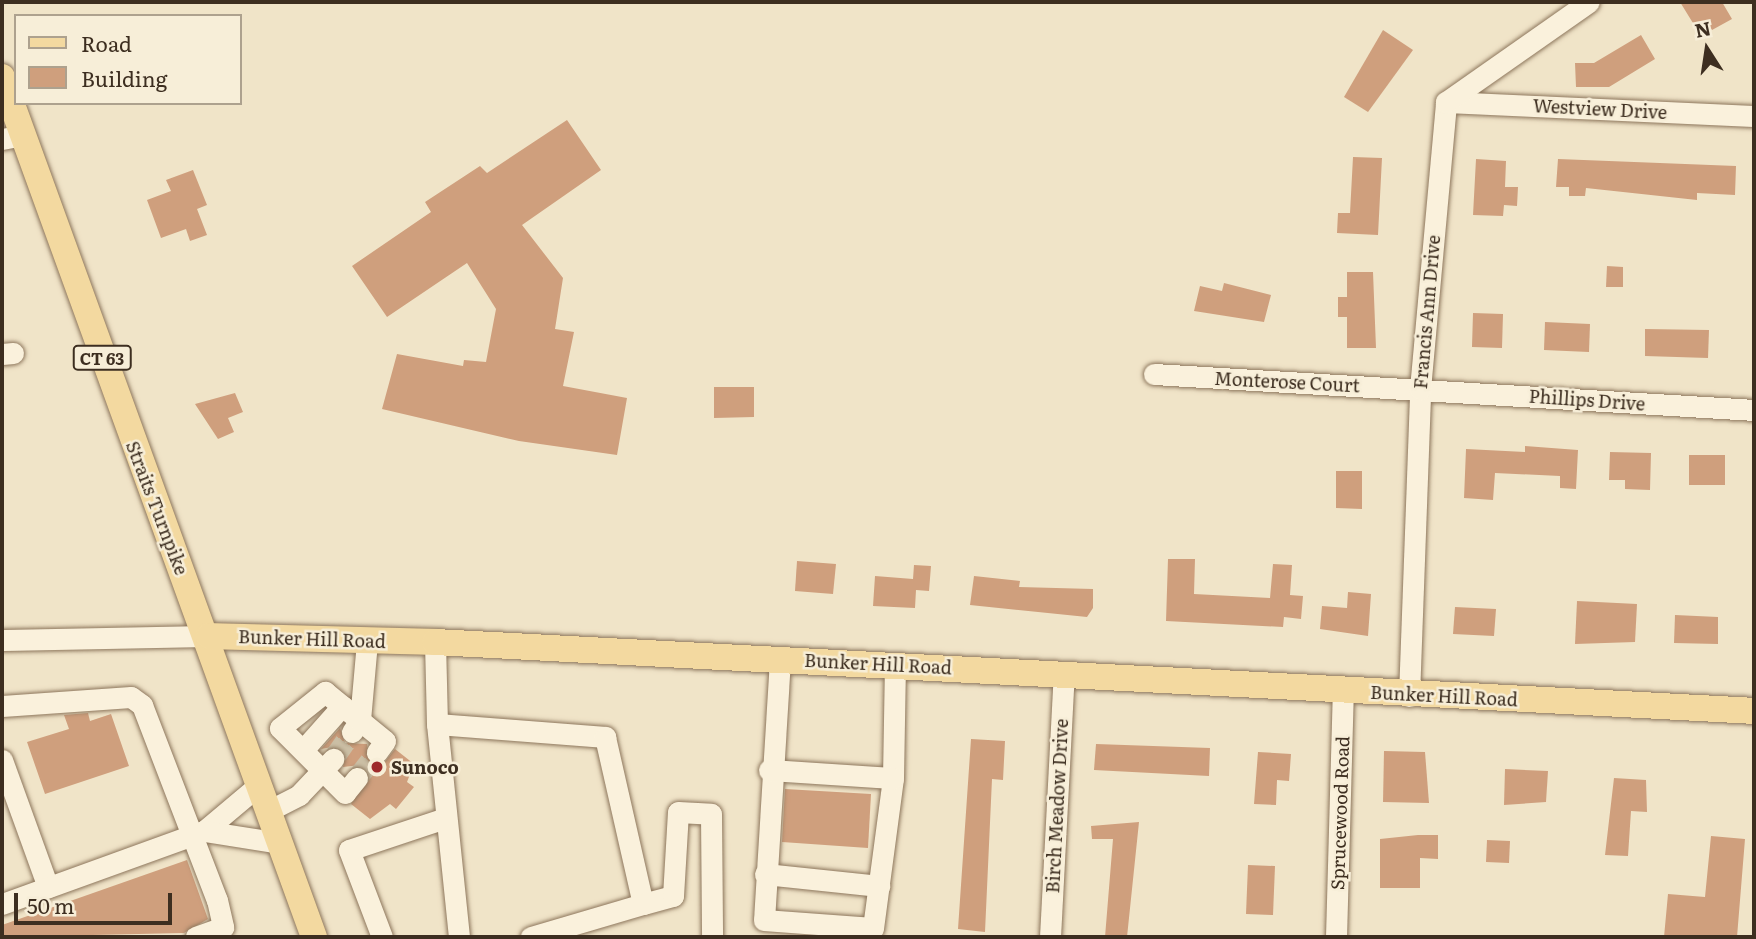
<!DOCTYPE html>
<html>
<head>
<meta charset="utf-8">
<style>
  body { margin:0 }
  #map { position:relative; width:1756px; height:939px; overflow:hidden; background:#f0e4c8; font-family:Literata,serif }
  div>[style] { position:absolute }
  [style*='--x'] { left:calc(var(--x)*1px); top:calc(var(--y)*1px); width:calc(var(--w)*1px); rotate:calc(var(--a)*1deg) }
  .building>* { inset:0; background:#cf9f7d }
  .minor-tunnel>* { height:21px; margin-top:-10.5px; transform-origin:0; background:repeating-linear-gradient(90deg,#ccc0a6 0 21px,transparent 0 31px) }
  .roads { filter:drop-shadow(0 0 2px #8d765c) drop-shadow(0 0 2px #8d765c) }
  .minor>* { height:21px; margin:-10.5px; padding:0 10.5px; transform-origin:10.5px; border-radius:10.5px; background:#faf1dc }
  .major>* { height:26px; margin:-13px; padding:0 13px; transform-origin:13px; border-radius:13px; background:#f3d9a0 }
  .dots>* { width:19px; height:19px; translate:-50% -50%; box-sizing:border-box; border:4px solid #f7eed8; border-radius:50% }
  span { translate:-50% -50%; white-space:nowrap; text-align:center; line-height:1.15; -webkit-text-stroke:5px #f7eed8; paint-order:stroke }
  .shield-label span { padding:2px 5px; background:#f7eed8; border:2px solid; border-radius:5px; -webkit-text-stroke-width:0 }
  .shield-label { font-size:16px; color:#3d2e20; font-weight:700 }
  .street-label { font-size:18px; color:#3d2e20 }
  .poi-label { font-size:18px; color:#3d2e20; font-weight:700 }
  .left { translate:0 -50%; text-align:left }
  .frame { position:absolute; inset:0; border:4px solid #3d2e20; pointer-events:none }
  .legend { position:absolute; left:14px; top:14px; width:228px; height:91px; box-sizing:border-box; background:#f7eed8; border:2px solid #ada18e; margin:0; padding:9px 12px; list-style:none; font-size:21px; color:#3d2e20 }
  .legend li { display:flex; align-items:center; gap:14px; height:35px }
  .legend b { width:35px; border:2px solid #ada18e }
  .north { position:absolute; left:1672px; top:14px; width:70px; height:70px; -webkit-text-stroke:5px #f7eed8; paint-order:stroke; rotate:348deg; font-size:19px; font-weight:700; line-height:28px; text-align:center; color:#3d2e20 }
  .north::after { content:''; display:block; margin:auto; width:24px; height:32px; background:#3d2e20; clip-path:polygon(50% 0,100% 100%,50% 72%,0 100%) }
  .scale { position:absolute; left:14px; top:893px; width:158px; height:32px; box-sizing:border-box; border:4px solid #3d2e20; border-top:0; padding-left:9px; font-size:21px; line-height:24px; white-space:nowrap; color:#3d2e20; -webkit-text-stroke:5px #f7eed8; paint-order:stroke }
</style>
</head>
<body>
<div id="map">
  <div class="building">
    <i style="clip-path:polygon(1680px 2px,1722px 2px,1732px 19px,1712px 30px,1707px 22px,1696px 28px)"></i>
    <i style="clip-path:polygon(1383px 30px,1413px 50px,1368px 112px,1344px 97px)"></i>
    <i style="clip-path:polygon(1641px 35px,1655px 59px,1609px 87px,1576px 87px,1575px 63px,1594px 63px)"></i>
    <i style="clip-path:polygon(567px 120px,601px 170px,522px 225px,563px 278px,555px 329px,574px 332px,563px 386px,627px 398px,617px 455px,519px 441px,382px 409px,397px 354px,463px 366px,464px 360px,486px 362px,496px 309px,467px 263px,387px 317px,352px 266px,431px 212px,425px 202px,480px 166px,487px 173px)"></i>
    <i style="clip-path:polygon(1353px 157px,1382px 158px,1378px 235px,1337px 233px,1338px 213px,1350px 213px)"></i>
    <i style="clip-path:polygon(1476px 159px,1506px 161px,1505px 187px,1518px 187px,1517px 206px,1504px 205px,1503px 216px,1473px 215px)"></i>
    <i style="clip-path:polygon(1558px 159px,1736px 166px,1735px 195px,1697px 193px,1697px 200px,1586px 188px,1585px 196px,1569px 196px,1569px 187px,1556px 187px)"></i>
    <i style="clip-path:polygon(193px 170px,207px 205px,197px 209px,207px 235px,190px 241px,186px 229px,161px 238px,147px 200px,171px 191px,166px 180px)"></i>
    <i style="clip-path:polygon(1607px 266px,1623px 267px,1623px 287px,1606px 287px)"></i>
    <i style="clip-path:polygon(1347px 272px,1373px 272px,1376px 348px,1347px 348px,1347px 317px,1338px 317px,1338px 297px,1347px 297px)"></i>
    <i style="clip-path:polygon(1224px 283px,1271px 295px,1264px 322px,1194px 311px,1200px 286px,1222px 291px)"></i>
    <i style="clip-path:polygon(1473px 313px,1503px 314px,1502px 348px,1472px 347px)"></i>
    <i style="clip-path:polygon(1545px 322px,1590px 324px,1589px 352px,1544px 350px)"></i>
    <i style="clip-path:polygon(1645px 329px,1709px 330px,1708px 358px,1645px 356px)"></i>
    <i style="clip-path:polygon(714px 387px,754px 387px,754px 417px,714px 418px)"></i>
    <i style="clip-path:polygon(235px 393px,243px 412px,228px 418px,234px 432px,218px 439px,195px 404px)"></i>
    <i style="clip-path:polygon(1525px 446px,1578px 450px,1576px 489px,1560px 488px,1560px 476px,1495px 473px,1493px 500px,1464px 498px,1466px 449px,1525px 452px)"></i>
    <i style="clip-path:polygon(1610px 452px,1651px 453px,1650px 490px,1625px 489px,1625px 480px,1609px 480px)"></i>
    <i style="clip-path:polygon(1689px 455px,1725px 455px,1725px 485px,1689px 485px)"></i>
    <i style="clip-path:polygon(1336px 471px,1362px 471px,1362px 509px,1336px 508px)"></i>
    <i style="clip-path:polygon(1168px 559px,1195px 559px,1194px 594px,1270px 598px,1273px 564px,1292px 565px,1290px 595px,1303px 596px,1301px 619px,1284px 617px,1283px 627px,1166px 621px)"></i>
    <i style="clip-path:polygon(797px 561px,836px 564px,833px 594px,795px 591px)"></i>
    <i style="clip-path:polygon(914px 565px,931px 566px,929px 591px,916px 590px,915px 608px,873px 606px,875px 576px,913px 579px)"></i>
    <i style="clip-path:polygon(974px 576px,1020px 581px,1019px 587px,1093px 589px,1093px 608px,1087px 617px,970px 605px)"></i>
    <i style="clip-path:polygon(1348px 592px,1371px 594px,1368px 636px,1320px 629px,1322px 606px,1347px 608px)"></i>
    <i style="clip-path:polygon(1577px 601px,1637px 604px,1635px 642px,1575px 644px)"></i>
    <i style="clip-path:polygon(1455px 607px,1496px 609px,1494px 636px,1453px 634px)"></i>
    <i style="clip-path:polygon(1675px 615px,1718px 617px,1718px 644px,1674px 643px)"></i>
    <i style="clip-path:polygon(88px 713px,90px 721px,111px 714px,129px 766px,45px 794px,27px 742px,69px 729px,64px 715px)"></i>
    <i style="clip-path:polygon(340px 728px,345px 743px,367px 744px,370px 763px,383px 764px,395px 749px,414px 764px,407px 782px,414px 787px,396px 809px,390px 804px,370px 819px,351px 804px,369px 774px,360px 765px,343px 767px,345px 755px,337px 746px,321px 749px)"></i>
    <i style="clip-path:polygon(971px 739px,1005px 741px,1003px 780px,992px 779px,985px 932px,958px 929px)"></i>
    <i style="clip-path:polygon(1096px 744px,1210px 748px,1209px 776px,1094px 770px)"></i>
    <i style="clip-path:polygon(1384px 751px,1425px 752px,1429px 803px,1383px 802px)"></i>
    <i style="clip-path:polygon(1258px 752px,1291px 754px,1289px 781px,1277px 780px,1276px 805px,1254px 804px)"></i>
    <i style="clip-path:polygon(1505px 769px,1548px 771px,1546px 802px,1504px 805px)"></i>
    <i style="clip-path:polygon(1614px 778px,1646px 780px,1647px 812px,1631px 811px,1628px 856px,1605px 855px)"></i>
    <i style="clip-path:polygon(785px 789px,871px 794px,868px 848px,782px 842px)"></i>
    <i style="clip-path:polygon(1139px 822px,1127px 937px,1105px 937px,1113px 839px,1092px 839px,1091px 826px)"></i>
    <i style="clip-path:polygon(1418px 835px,1438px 835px,1438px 859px,1420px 858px,1420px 888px,1380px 888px,1380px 839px)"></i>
    <i style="clip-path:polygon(1711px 836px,1745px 839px,1737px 937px,1664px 937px,1668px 894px,1705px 897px)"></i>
    <i style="clip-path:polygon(1487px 840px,1510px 841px,1509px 863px,1486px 862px)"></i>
    <i style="clip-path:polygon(187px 860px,208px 919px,184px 933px,2px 937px,2px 925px)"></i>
    <i style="clip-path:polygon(1248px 865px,1275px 866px,1273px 915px,1246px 914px)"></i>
  </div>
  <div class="minor-tunnel">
    <i style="--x:333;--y:759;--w:33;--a:-55"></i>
    <i style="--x:357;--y:778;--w:33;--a:-52"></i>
  </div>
  <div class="roads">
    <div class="minor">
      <i style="--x:1446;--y:102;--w:308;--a:2.6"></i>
      <i style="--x:2;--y:139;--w:20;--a:-11"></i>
      <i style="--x:2;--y:354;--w:11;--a:-5"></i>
      <i style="--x:1154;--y:374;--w:601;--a:3.43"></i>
      <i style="--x:2;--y:640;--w:207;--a:-1.1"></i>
      <i style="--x:435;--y:642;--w:82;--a:88.6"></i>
      <i style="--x:437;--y:724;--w:214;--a:84.1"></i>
      <i style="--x:780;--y:659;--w:261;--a:93.5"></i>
      <i style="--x:764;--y:920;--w:109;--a:4.2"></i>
      <i style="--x:873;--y:928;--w:151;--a:-82.4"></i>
      <i style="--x:893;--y:778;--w:113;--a:-89"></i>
      <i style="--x:1409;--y:696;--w:307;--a:-87.9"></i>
      <i style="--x:1420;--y:389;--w:288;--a:-84.8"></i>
      <i style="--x:1446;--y:102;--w:174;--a:-35"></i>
      <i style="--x:2;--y:706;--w:129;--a:-4"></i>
      <i style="--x:131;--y:697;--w:14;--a:36"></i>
      <i style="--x:142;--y:705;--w:209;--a:69"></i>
      <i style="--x:217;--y:900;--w:28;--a:77"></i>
      <i style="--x:223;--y:927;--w:29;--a:160"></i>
      <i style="--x:437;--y:724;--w:169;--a:4.4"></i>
      <i style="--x:605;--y:737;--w:171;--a:77.2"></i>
      <i style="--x:643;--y:904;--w:117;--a:163.6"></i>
      <i style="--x:352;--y:732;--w:14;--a:-56"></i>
      <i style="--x:360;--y:720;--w:79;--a:-84.9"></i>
      <i style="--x:303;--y:750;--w:59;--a:-48.4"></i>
      <i style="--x:2;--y:760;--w:135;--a:70.1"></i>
      <i style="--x:769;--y:770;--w:124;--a:3.7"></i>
      <i style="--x:357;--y:778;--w:19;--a:129"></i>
      <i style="--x:345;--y:793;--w:92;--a:-135"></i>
      <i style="--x:280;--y:728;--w:58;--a:-38.7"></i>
      <i style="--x:325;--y:692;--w:77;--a:39.2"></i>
      <i style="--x:385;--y:741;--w:14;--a:126"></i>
      <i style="--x:260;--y:784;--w:73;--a:140"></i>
      <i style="--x:204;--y:831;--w:78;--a:8.9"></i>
      <i style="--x:270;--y:810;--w:33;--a:-27"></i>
      <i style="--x:299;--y:795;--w:50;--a:-46.6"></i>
      <i style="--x:765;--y:874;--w:115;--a:6"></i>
      <i style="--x:2;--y:904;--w:215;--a:-19.9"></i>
      <i style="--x:643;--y:904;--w:31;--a:-15"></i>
      <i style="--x:673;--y:896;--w:84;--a:-86.6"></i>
      <i style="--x:678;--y:812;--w:33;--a:3"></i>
      <i style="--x:711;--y:814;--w:123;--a:89.5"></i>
      <i style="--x:382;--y:937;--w:93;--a:-110.8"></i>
      <i style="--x:349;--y:850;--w:101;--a:-18.4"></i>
      <i style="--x:1050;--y:937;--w:263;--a:-87"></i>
      <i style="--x:1336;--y:937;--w:247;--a:-88.4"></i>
    </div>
    <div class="major">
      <i style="--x:2;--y:77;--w:915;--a:70.06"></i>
      <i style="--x:209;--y:636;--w:226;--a:1.5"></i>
      <i style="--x:435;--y:642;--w:1321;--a:2.99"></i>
    </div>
  </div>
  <div class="dots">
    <i style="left:377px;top:767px;background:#9e2a2b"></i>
  </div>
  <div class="shield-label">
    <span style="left:102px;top:358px">CT 63</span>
  </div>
  <div class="street-label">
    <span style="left:1600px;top:109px;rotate:3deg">Westview Drive</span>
    <span style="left:1427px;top:312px;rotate:-85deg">Francis Ann Drive</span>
    <span style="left:1287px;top:382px;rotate:3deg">Monterose Court</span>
    <span style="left:1587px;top:400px;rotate:4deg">Phillips Drive</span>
    <span style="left:157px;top:508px;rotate:69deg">Straits Turnpike</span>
    <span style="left:312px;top:639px;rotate:2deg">Bunker Hill Road</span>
    <span style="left:878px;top:664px;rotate:3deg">Bunker Hill Road</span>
    <span style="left:1444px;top:696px;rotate:3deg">Bunker Hill Road</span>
    <span style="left:1057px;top:806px;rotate:-87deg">Birch Meadow Drive</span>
    <span style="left:1340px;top:813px;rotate:-88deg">Sprucewood Road</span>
  </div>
  <div class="poi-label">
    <span class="left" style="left:391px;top:767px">Sunoco</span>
  </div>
  <div class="frame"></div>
  <ul class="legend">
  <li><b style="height:9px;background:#f3d9a0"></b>Road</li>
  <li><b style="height:19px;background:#cf9f7d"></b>Building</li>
  </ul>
  <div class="north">N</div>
  <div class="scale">50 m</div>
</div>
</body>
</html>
